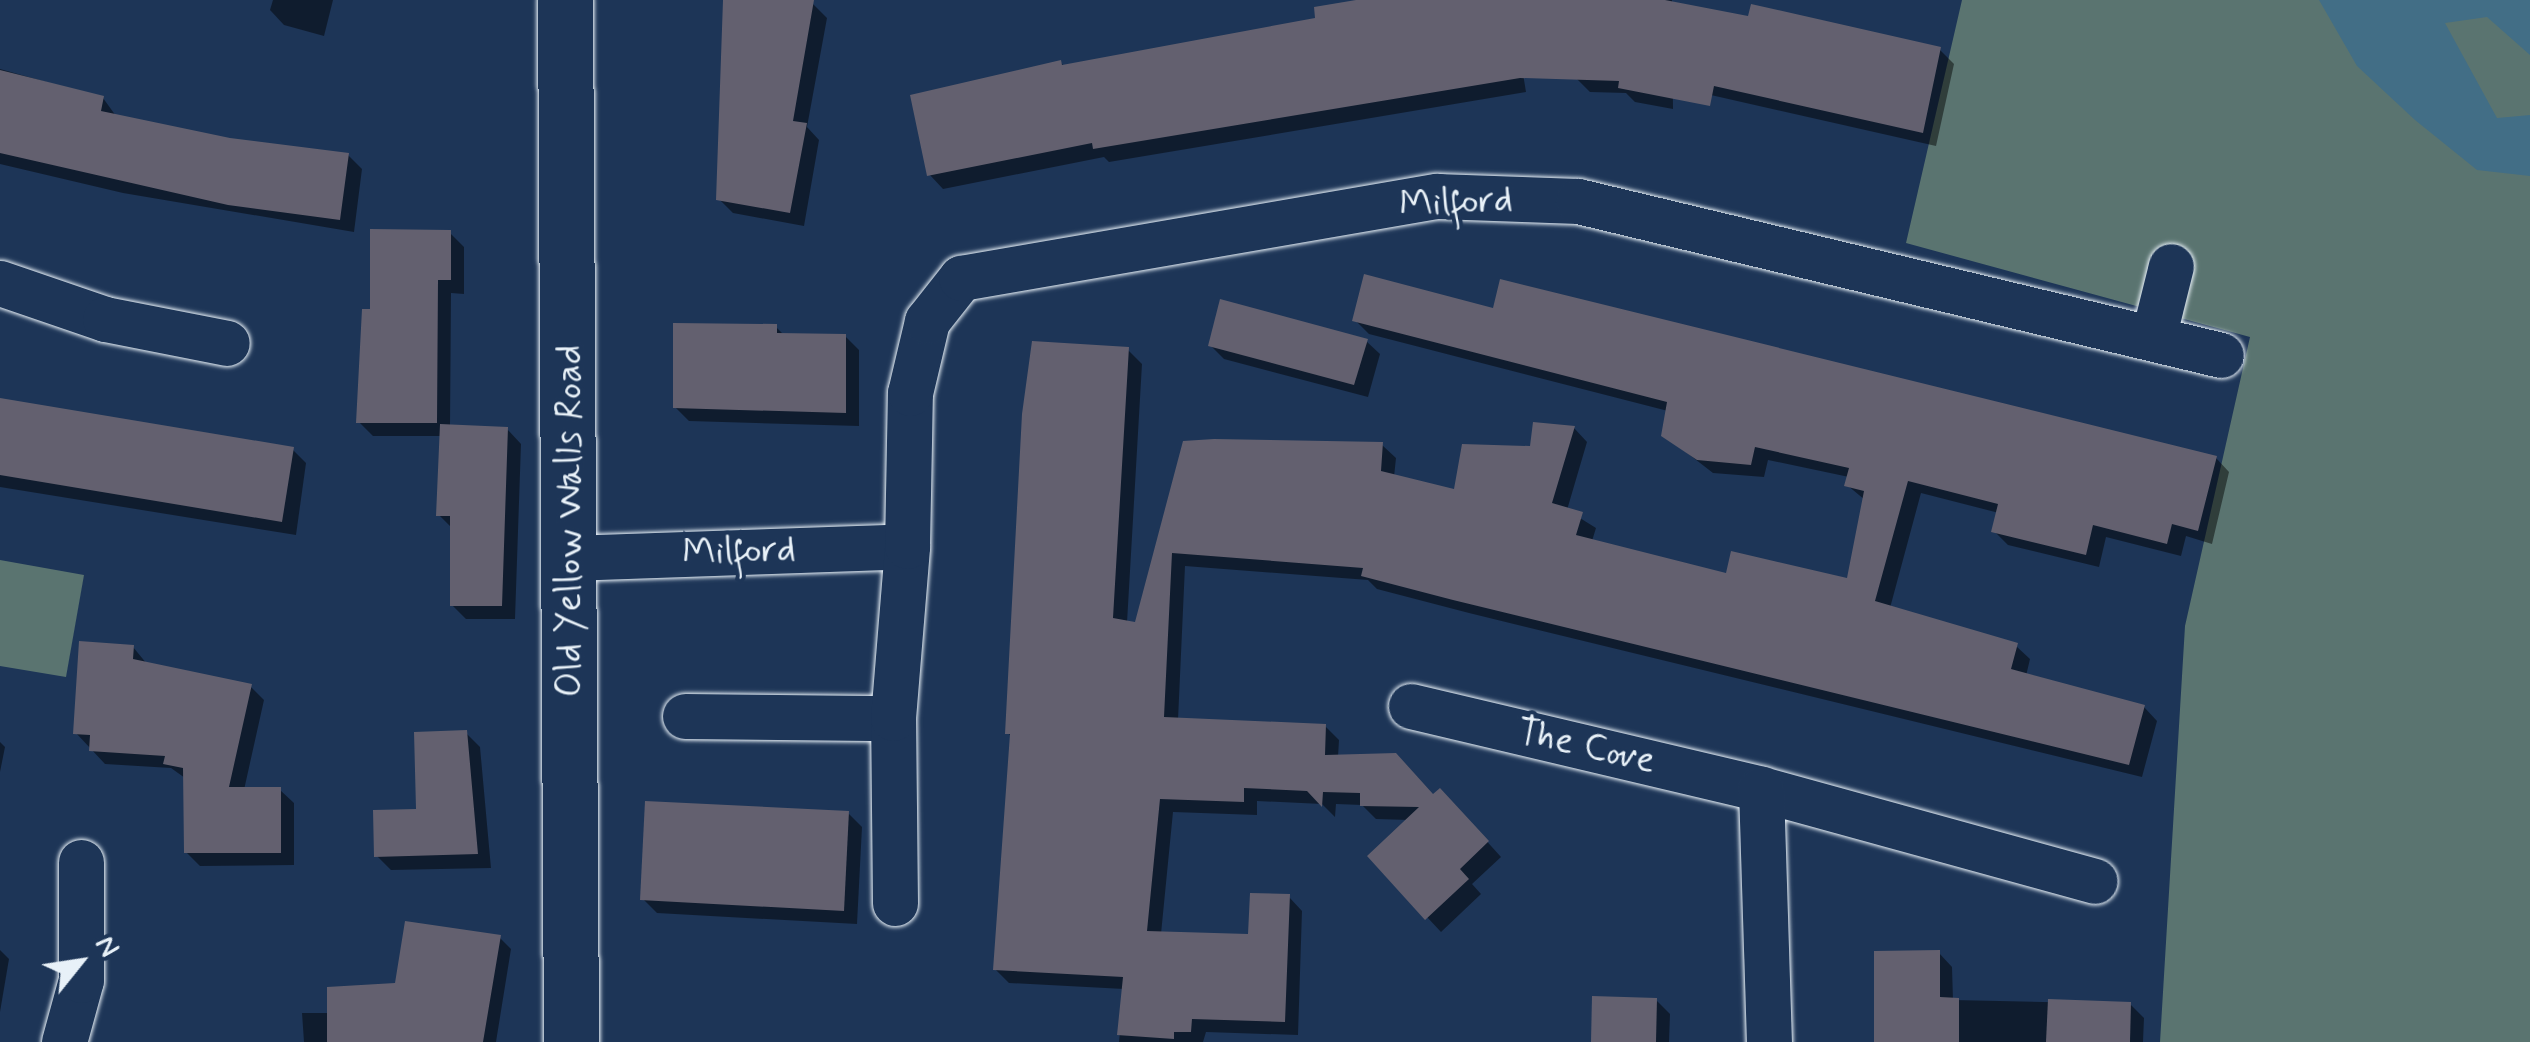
<!DOCTYPE html>
<html>
<head>
<meta charset="utf-8">
<style>
  body { margin:0 }
  #map { position:relative; width:2530px; height:1042px; overflow:hidden; background:#1d3557; font-family:Mynerve,sans-serif }
  div>[style] { position:absolute }
  [style*='--x'] { left:calc(var(--x)*1px); top:calc(var(--y)*1px); width:calc(var(--w)*1px); rotate:calc(var(--a)*1deg) }
  .green>* { inset:0; background:#5a7470 }
  .water>* { inset:0; background:#426e86 }
  .shadow>* { inset:0; background:#0007 }
  .building>* { inset:0; background:#63606f }
  .roads { filter:drop-shadow(0 0 2px #e8f1f8) drop-shadow(0 0 2px #e8f1f8) }
  .street>* { height:45px; margin:-22.5px; padding:0 22.5px; transform-origin:22.5px; border-radius:22.5px; background:#1d3557 }
  .secondary>* { height:55px; margin:-27.5px; padding:0 27.5px; transform-origin:27.5px; border-radius:27.5px; background:#1d3557 }
  span { translate:-50% -50%; white-space:nowrap; text-align:center; line-height:1.15; -webkit-text-stroke:8px #1d3557; paint-order:stroke }
  .street-label { font-size:38px; color:#e8f1f8 }
  .north { position:absolute; left:30px; top:912px; width:100px; height:100px; -webkit-text-stroke:8px #1d3557; paint-order:stroke; rotate:60deg; font-size:28px; font-weight:700; line-height:40px; text-align:center; color:#e8f1f8 }
  .north::after { content:''; display:block; margin:auto; width:35px; height:45px; background:#e8f1f8; clip-path:polygon(50% 0,100% 100%,50% 72%,0 100%) }
</style>
</head>
<body>
<div id="map">
  <div class="green">
    <i style="clip-path:polygon(1962px 0,2530px 0,2530px 1042px,2160px 1042px,2185px 626px,2250px 337px,1906px 243px)"></i>
    <i style="clip-path:polygon(0 560px,84px 575px,66px 677px,0 666px)"></i>
  </div>
  <div class="water">
    <i style="clip-path:polygon(2319px 0,2530px 0,2530px 55px,2487px 17px,2445px 23px,2497px 118px,2530px 115px,2530px 176px,2477px 170px,2415px 120px,2357px 66px)"></i>
  </div>
  <div class="shadow">
    <i style="clip-path:polygon(273px 0,333px 0,324px 36px,284px 25px,270px 10px)"></i>
    <i style="clip-path:polygon(725px 0,791px 0,813px 4px,827px 18px,807px 127px,819px 140px,804px 226px,733px 213px,719px 199px)"></i>
    <i style="clip-path:polygon(1364px 0,1511px 0,1526px 92px,1109px 162px,1104px 157px,943px 189px,929px 174px,1060px 62px,1065px 67px,1318px 20px)"></i>
    <i style="clip-path:polygon(1572px 0,1672px 0,1673px 109px,1635px 102px,1626px 93px,1590px 92px,1576px 78px)"></i>
    <i style="clip-path:polygon(1750px 19px,1940px 50px,1954px 64px,1936px 146px,1702px 93px)"></i>
    <i style="clip-path:polygon(0 69px,103px 98px,116px 116px,230px 141px,348px 155px,362px 169px,354px 232px,123px 193px,0 164px)"></i>
    <i style="clip-path:polygon(450px 233px,464px 247px,464px 294px,451px 293px,450px 427px,507px 429px,521px 444px,515px 619px,466px 619px,452px 605px,453px 529px,439px 515px,442px 436px,373px 436px,359px 422px,373px 312px)"></i>
    <i style="clip-path:polygon(1495px 311px,2216px 458px,2229px 472px,2212px 544px,2186px 536px,2181px 556px,2106px 537px,2099px 567px,2008px 545px,1994px 531px,1999px 513px,1921px 493px,1890px 608px,2016px 646px,2030px 659px,2026px 676px,2144px 707px,2157px 721px,2142px 777px,1469px 613px,1377px 589px,1368px 580px,1185px 566px,1178px 720px,1325px 726px,1339px 740px,1338px 757px,1454px 805px,1501px 857px,1472px 884px,1481px 894px,1441px 932px,1370px 856px,1409px 820px,1376px 819px,1362px 805px,1336px 804px,1335px 817px,1322px 804px,1257px 801px,1257px 815px,1173px 812px,1161px 934px,1251px 937px,1289px 897px,1302px 911px,1298px 1035px,1206px 1032px,1203px 1042px,1119px 1042px,1124px 989px,1009px 983px,995px 969px,1013px 738px,1008px 733px,1128px 350px,1142px 364px,1127px 623px,1137px 625px,1185px 443px,1382px 445px,1396px 458px,1394px 477px,1456px 492px,1574px 428px,1587px 442px,1567px 510px,1596px 528px,1592px 541px,1728px 576px,1849px 581px,1865px 500px,1847px 485px,1849px 477px,1768px 460px,1764px 477px,1713px 473px,1664px 435px,1668px 411px,1369px 334px,1355px 320px)"></i>
    <i style="clip-path:polygon(776px 327px,785px 336px,845px 336px,859px 350px,859px 426px,689px 421px,675px 407px)"></i>
    <i style="clip-path:polygon(1366px 341px,1380px 354px,1368px 397px,1224px 359px,1211px 346px)"></i>
    <i style="clip-path:polygon(0 401px,292px 449px,306px 463px,296px 535px,0 487px)"></i>
    <i style="clip-path:polygon(133px 647px,147px 664px,251px 687px,264px 700px,244px 790px,280px 790px,294px 803px,294px 865px,200px 866px,186px 852px,185px 778px,171px 768px,105px 764px,76px 733px)"></i>
    <i style="clip-path:polygon(466px 733px,480px 747px,491px 868px,391px 870px,377px 856px,418px 812px)"></i>
    <i style="clip-path:polygon(0 742px,5px 747px,0 772px)"></i>
    <i style="clip-path:polygon(848px 813px,862px 827px,857px 924px,657px 913px,643px 899px)"></i>
    <i style="clip-path:polygon(500px 938px,511px 949px,496px 1042px,304px 1042px,302px 1013px,329px 1013px)"></i>
    <i style="clip-path:polygon(0 950px,9px 959px,0 1012px)"></i>
    <i style="clip-path:polygon(1939px 953px,1952px 967px,1953px 1000px,2130px 1004px,2144px 1018px,2143px 1042px,1877px 1042px)"></i>
    <i style="clip-path:polygon(1656px 1000px,1670px 1014px,1669px 1042px,1593px 1042px)"></i>
  </div>
  <div class="building">
    <i style="clip-path:polygon(723px 0,814px 0,793px 121px,807px 123px,790px 213px,716px 200px)"></i>
    <i style="clip-path:polygon(1356px 0,1665px 0,1748px 16px,1751px 4px,1941px 47px,1923px 133px,1714px 86px,1710px 106px,1618px 88px,1619px 81px,1520px 78px,1093px 149px,1092px 143px,927px 176px,910px 95px,1061px 60px,1062px 65px,1315px 18px,1314px 7px)"></i>
    <i style="clip-path:polygon(0 70px,104px 96px,101px 111px,230px 138px,349px 153px,340px 220px,228px 205px,0 153px)"></i>
    <i style="clip-path:polygon(370px 229px,451px 230px,451px 280px,438px 280px,437px 423px,356px 423px,362px 309px,370px 309px)"></i>
    <i style="clip-path:polygon(1364px 274px,1493px 308px,1500px 279px,2217px 456px,2198px 531px,2172px 524px,2167px 544px,2093px 525px,2086px 555px,1991px 532px,1998px 504px,1908px 481px,1875px 601px,2018px 643px,2011px 669px,2145px 705px,2129px 765px,1453px 600px,1361px 576px,1363px 568px,1172px 553px,1164px 717px,1326px 724px,1325px 755px,1396px 753px,1433px 794px,1440px 788px,1489px 841px,1460px 869px,1469px 879px,1425px 920px,1367px 856px,1419px 807px,1360px 806px,1360px 793px,1323px 792px,1322px 807px,1307px 791px,1244px 788px,1244px 802px,1160px 799px,1147px 931px,1248px 934px,1250px 893px,1290px 894px,1285px 1022px,1192px 1019px,1191px 1032px,1174px 1032px,1174px 1039px,1117px 1035px,1123px 977px,993px 970px,1010px 734px,1005px 734px,1022px 414px,1032px 341px,1129px 347px,1113px 618px,1135px 622px,1183px 441px,1214px 439px,1383px 442px,1381px 471px,1454px 489px,1462px 444px,1530px 446px,1533px 422px,1575px 426px,1552px 503px,1583px 512px,1576px 535px,1726px 573px,1731px 551px,1847px 578px,1864px 491px,1844px 486px,1849px 468px,1755px 447px,1751px 465px,1697px 460px,1661px 436px,1667px 402px,1352px 321px)"></i>
    <i style="clip-path:polygon(1220px 299px,1368px 339px,1354px 385px,1208px 346px)"></i>
    <i style="clip-path:polygon(673px 323px,777px 324px,777px 333px,846px 334px,846px 413px,673px 408px)"></i>
    <i style="clip-path:polygon(0 398px,294px 447px,282px 522px,0 475px)"></i>
    <i style="clip-path:polygon(440px 424px,508px 427px,502px 606px,450px 606px,450px 516px,436px 516px)"></i>
    <i style="clip-path:polygon(79px 641px,134px 645px,133px 659px,252px 684px,229px 787px,281px 787px,281px 853px,184px 853px,183px 768px,163px 764px,165px 756px,89px 751px,90px 735px,73px 734px)"></i>
    <i style="clip-path:polygon(467px 730px,478px 854px,374px 857px,373px 810px,416px 809px,414px 732px)"></i>
    <i style="clip-path:polygon(645px 801px,849px 811px,844px 911px,640px 900px)"></i>
    <i style="clip-path:polygon(405px 921px,501px 935px,483px 1042px,327px 1042px,327px 987px,395px 983px)"></i>
    <i style="clip-path:polygon(1940px 950px,1940px 997px,1959px 998px,1959px 1042px,1874px 1042px,1874px 951px)"></i>
    <i style="clip-path:polygon(1592px 996px,1657px 998px,1656px 1042px,1591px 1042px)"></i>
    <i style="clip-path:polygon(2048px 999px,2131px 1002px,2130px 1042px,2046px 1042px)"></i>
  </div>
  <div class="roads">
    <div class="street">
      <i style="--x:0;--y:283;--w:111;--a:18.9"></i>
      <i style="--x:105;--y:319;--w:124;--a:11.1"></i>
      <i style="--x:2153;--y:338;--w:74;--a:-76"></i>
      <i style="--x:570;--y:558;--w:337;--a:-2"></i>
      <i style="--x:1411;--y:706;--w:360;--a:13.3"></i>
      <i style="--x:1761;--y:789;--w:346;--a:15.4"></i>
      <i style="--x:685;--y:716;--w:208;--a:0.6"></i>
      <i style="--x:1761;--y:789;--w:253;--a:88.2"></i>
      <i style="--x:895;--y:903;--w:185;--a:-90.6"></i>
      <i style="--x:893;--y:718;--w:173;--a:-85.3"></i>
      <i style="--x:907;--y:546;--w:153;--a:-88.9"></i>
      <i style="--x:910;--y:393;--w:74;--a:-76.7"></i>
      <i style="--x:927;--y:321;--w:55;--a:-51.7"></i>
      <i style="--x:961;--y:278;--w:483;--a:-9.8"></i>
      <i style="--x:1437;--y:196;--w:141;--a:2"></i>
      <i style="--x:1578;--y:201;--w:661;--a:13.47"></i>
      <i style="--x:64;--y:1042;--w:64;--a:-74.7"></i>
      <i style="--x:81;--y:980;--w:118;--a:-90"></i>
    </div>
    <div class="secondary">
      <i style="--x:565;--y:0;--w:1042;--a:89.67"></i>
    </div>
  </div>
  <div class="street-label">
    <span style="left:1456px;top:203px;rotate:-3deg">Milford</span>
    <span style="left:570px;top:521px;rotate:-90deg">Old Yellow Walls Road</span>
    <span style="left:739px;top:552px;rotate:-2deg">Milford</span>
    <span style="left:1586px;top:747px;rotate:13deg">The Cove</span>
  </div>
  <div class="north">N</div>
</div>
</body>
</html>
